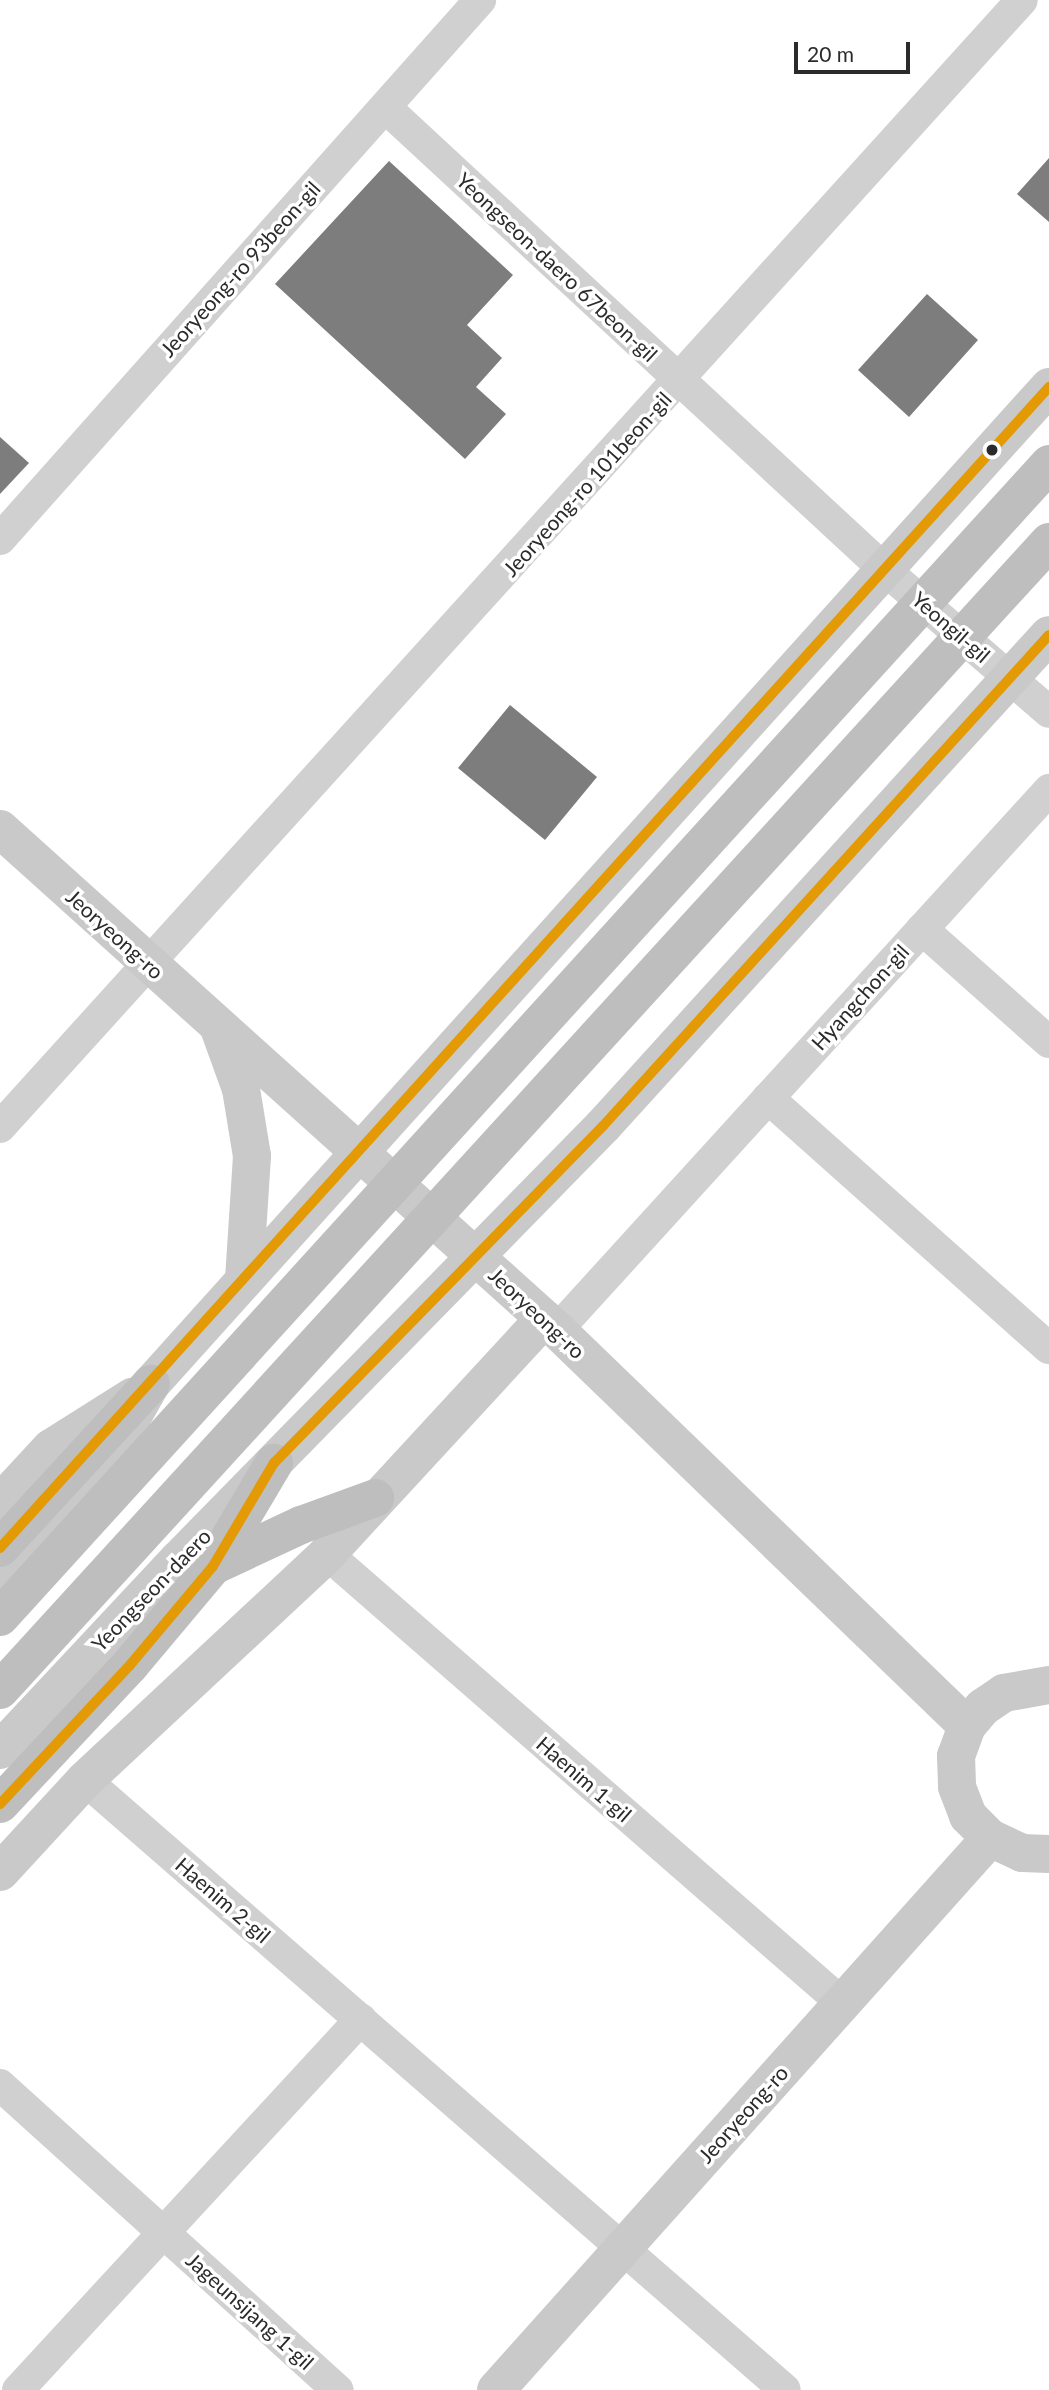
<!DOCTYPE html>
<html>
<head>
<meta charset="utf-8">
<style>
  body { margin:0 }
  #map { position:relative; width:1049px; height:2390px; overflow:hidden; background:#fff; font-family:Lato,sans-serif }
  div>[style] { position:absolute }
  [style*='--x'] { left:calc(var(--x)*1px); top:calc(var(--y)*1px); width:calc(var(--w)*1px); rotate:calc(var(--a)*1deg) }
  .building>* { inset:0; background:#7d7d7d }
  .street>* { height:32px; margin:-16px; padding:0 16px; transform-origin:16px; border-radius:16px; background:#d0d0d0 }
  .secondary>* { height:38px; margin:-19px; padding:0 19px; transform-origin:19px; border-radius:19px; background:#c9c9c9 }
  .highway>* { height:38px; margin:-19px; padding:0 19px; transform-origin:19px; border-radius:19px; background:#bebebe }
  .bus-1>* { height:10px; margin:-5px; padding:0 5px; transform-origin:5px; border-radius:5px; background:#e39a04 }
  .dots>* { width:19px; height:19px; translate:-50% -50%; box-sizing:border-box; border:4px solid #fff; border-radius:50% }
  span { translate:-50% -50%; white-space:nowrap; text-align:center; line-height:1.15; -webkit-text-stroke:7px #fff; paint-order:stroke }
  .street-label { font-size:21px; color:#2b2b2b }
  .scale { position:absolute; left:794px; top:42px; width:116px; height:32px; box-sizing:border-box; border:4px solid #2b2b2b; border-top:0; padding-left:9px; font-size:21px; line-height:24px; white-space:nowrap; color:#2b2b2b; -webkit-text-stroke:5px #fff; paint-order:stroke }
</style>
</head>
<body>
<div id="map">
  <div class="building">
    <i style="clip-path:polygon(1049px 158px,1049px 222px,1017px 194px)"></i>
    <i style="clip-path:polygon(389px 161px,513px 275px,467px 325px,502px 358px,476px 387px,506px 414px,465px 459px,275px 284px)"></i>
    <i style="clip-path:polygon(927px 294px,978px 340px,909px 417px,858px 370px)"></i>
    <i style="clip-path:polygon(0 437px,29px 463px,0 494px)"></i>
    <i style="clip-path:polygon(510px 705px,597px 777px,545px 840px,458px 768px)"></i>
  </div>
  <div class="street">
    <i style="--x:385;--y:107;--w:680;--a:42.8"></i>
    <i style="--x:884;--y:569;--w:218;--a:40.9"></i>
    <i style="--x:0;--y:539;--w:722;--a:-48.31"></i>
    <i style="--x:922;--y:929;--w:170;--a:41.7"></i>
    <i style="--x:768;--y:1098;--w:376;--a:41.7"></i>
    <i style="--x:0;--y:1127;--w:1521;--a:-47.8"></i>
    <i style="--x:557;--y:1330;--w:731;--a:-47.66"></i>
    <i style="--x:327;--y:1554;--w:683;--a:41.08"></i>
    <i style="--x:85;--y:1780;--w:928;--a:41.07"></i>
    <i style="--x:0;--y:2085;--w:455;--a:42.1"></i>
    <i style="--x:18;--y:2390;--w:505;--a:-47.25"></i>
  </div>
  <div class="secondary">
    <i style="--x:0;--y:829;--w:749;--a:41.97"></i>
    <i style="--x:557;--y:1330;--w:570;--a:44"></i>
    <i style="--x:219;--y:1028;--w:65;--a:70.2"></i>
    <i style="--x:241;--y:1089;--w:68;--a:80.7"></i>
    <i style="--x:252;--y:1156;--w:125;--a:93.7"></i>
    <i style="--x:0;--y:1503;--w:75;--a:-47.2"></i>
    <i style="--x:51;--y:1448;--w:96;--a:-32.2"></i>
    <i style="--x:0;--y:1588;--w:137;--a:-47.4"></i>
    <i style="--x:93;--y:1487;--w:118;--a:-60.6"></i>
    <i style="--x:151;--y:1384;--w:1342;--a:-47.99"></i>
    <i style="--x:1049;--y:1685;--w:46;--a:169.9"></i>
    <i style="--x:1004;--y:1693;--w:25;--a:146"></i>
    <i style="--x:983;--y:1707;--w:25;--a:130"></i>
    <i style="--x:967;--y:1726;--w:32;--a:110"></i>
    <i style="--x:956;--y:1756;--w:31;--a:88"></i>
    <i style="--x:957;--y:1787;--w:31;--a:69"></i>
    <i style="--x:968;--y:1816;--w:31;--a:45"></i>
    <i style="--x:990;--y:1838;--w:35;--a:25"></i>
    <i style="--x:1022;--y:1853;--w:27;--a:2"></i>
    <i style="--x:0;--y:1750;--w:260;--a:-46.9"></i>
    <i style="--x:178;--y:1560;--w:607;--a:-45.6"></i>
    <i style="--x:603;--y:1126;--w:663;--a:-47.75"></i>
    <i style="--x:0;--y:1872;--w:125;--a:-47.3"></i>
    <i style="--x:85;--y:1780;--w:331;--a:-43"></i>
    <i style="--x:327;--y:1554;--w:320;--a:-47.3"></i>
    <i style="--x:496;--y:2390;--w:741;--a:-48.17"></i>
  </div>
  <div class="highway">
    <i style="--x:0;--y:1548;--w:223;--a:-47.4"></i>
    <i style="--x:213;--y:1566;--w:97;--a:-25"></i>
    <i style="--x:301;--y:1525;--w:79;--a:-20"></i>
    <i style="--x:0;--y:1617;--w:1559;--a:-47.7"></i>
    <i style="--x:0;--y:1690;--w:1555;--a:-47.58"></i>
    <i style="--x:0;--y:1804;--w:190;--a:-46.9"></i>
    <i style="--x:130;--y:1665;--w:129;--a:-50"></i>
    <i style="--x:213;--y:1566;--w:120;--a:-59.4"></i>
  </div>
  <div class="bus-1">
    <i style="--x:0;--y:1548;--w:1565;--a:-47.9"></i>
    <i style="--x:0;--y:1804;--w:190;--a:-46.9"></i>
    <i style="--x:130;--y:1665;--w:129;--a:-50"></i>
    <i style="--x:213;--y:1566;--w:120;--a:-59.4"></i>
    <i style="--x:274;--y:1463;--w:471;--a:-45.7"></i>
    <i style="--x:603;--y:1126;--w:663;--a:-47.75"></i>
  </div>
  <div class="dots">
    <i style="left:992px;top:450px;background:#2b2b2b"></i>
  </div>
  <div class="street-label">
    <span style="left:557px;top:267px;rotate:43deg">Yeongseon-daero 67beon-gil</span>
    <span style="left:240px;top:269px;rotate:-48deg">Jeoryeong-ro 93beon-gil</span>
    <span style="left:587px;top:484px;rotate:-48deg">Jeoryeong-ro 101beon-gil</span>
    <span style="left:951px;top:627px;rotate:41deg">Yeongil-gil</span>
    <span style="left:115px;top:934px;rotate:42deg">Jeoryeong-ro</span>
    <span style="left:860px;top:997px;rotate:-48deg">Hyangchon-gil</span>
    <span style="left:537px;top:1313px;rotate:43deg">Jeoryeong-ro</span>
    <span style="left:151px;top:1590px;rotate:-46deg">Yeongseon-daero</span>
    <span style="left:584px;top:1779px;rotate:41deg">Haenim 1-gil</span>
    <span style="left:223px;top:1900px;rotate:41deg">Haenim 2-gil</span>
    <span style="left:743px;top:2114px;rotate:-48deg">Jeoryeong-ro</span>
    <span style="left:250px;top:2311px;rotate:42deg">Jageunsijang 1-gil</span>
  </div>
  <div class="scale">20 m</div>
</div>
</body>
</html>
